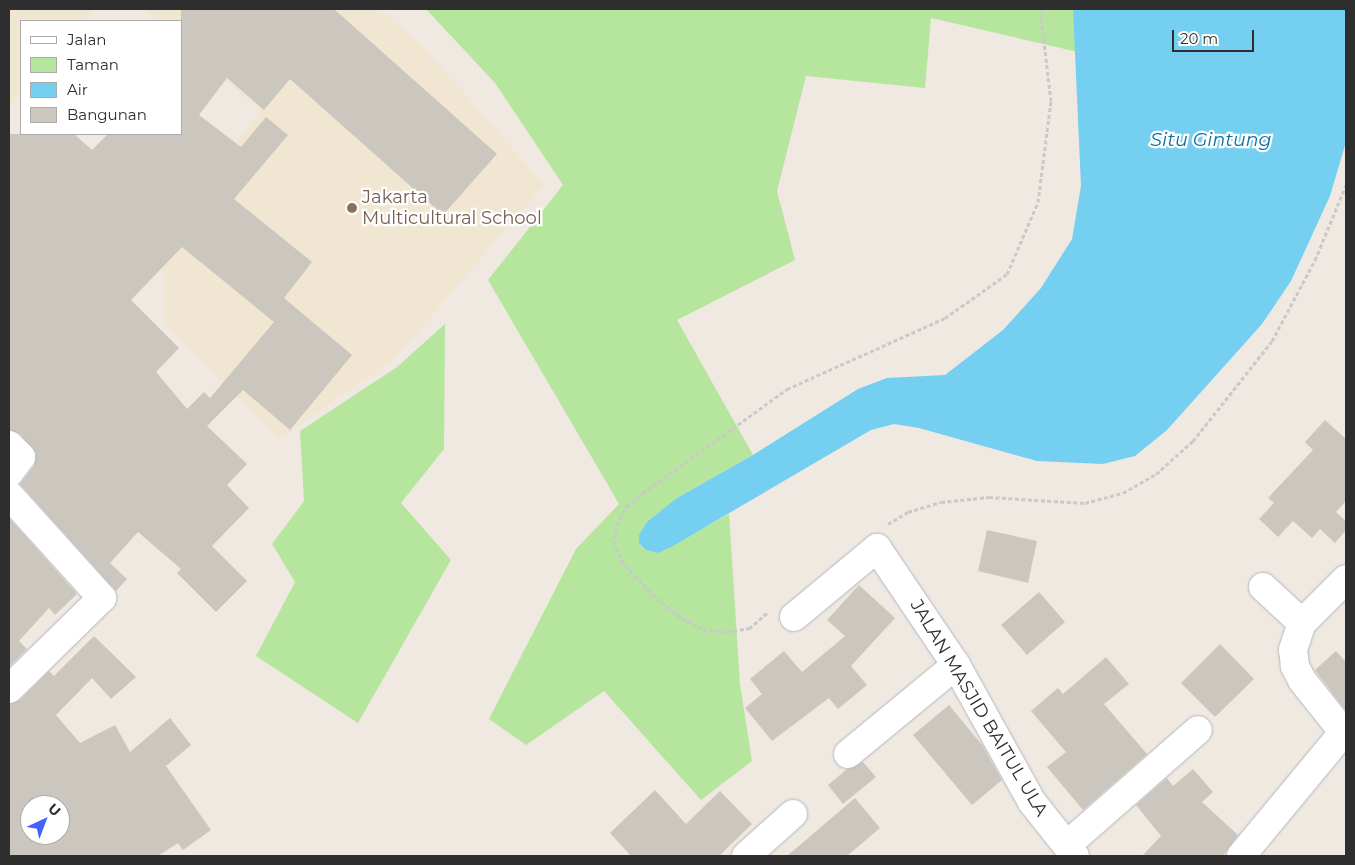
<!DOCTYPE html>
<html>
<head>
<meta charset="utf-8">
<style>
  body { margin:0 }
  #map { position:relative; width:1355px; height:865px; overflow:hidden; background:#efe9e1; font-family:Montserrat,sans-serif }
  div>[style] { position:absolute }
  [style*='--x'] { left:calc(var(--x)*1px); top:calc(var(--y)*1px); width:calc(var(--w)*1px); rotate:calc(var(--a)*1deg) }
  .education>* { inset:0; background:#f0e6d1 }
  .green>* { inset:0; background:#b6e59e }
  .water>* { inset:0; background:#75cff0 }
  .building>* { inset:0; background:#cbc7bf }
  .path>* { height:3px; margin-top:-1.5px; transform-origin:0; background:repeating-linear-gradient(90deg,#c9c9c9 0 4px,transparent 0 6.5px) }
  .roads { filter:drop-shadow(0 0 1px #b4b7c1) drop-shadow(0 0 1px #b4b7c1) }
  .minor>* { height:28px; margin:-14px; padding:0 14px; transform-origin:14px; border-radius:14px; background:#fff }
  .dots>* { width:14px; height:14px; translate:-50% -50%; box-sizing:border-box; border:2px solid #fff; border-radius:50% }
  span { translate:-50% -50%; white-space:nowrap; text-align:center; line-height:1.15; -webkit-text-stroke:4.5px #fff; paint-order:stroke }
  .education-label { font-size:18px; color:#785e54 }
  .left { translate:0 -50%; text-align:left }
  .street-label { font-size:18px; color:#2e2e2e }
  .water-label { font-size:19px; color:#0d6fa3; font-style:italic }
  .frame { position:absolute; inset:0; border:10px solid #2e2e2e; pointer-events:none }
  .legend { position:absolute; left:20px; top:20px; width:162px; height:115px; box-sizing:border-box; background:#fff; border:1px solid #ababab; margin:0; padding:6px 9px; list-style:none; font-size:15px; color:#2e2e2e }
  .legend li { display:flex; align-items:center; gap:10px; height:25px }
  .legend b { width:25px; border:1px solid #ababab }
  .north { position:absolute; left:20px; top:795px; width:50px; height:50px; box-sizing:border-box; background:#fff; border:1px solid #ababab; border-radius:50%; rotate:43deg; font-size:14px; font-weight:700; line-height:20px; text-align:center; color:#2e2e2e }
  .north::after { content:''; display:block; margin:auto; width:18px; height:22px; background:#4264fb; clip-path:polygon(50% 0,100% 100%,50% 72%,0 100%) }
  .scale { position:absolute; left:1172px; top:30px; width:82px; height:22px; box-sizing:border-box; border:2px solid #2e2e2e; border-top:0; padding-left:6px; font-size:15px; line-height:18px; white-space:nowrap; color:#2e2e2e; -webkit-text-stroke:4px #fff; paint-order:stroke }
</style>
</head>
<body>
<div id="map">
  <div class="education">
    <i style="clip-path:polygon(9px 9px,94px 9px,83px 21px,21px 21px,21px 93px,9px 107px)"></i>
    <i style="clip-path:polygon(142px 9px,380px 9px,421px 44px,544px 185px,393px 360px,280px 439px,164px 324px,162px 232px,261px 111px,181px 43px,181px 21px,156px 21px)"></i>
  </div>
  <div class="green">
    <i style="clip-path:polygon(426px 9px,1073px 9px,1078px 52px,931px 18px,925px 88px,806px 76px,777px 191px,795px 260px,677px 320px,753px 455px,677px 498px,639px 543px,646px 550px,658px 553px,729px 514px,740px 684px,752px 761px,701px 800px,604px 691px,526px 745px,489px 719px,576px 549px,619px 504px,488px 280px,563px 185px,495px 83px)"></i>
    <i style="clip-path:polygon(445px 324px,444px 449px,401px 503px,451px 560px,358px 723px,256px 656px,295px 582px,272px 544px,304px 501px,300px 431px,397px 367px)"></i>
  </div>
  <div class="water">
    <i style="clip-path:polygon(1073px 9px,1346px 9px,1346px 142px,1330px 196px,1291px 281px,1262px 324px,1167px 430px,1135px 456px,1103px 464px,1037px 461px,919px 428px,894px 424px,871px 430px,673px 546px,658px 553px,646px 550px,639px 543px,639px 535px,647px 522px,677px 498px,753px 455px,858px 389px,887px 378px,945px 375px,1003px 330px,1041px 288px,1072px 239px,1081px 186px)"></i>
  </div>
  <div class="building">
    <i style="clip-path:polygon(evenodd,181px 9px,334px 9px,497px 154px,443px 215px,290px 79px,264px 110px,227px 78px,199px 115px,241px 147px,266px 117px,288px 135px,234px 199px,312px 262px,284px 298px,352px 355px,290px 430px,243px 390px,207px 426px,247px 464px,227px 485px,249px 508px,212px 546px,247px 581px,216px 612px,177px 573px,181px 569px,138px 532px,110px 563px,127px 579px,116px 591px,20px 484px,34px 466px,36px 453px,20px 434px,9px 430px,9px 134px,74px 134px,92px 150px,108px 134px,181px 134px,181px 9px,182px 247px,274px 322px,210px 398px,204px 392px,187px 409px,156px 372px,179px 348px,131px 300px,182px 247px)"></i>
    <i style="clip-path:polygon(1325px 420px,1346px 439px,1346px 501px,1336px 512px,1346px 521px,1346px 530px,1335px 543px,1320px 529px,1312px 538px,1293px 521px,1278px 537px,1259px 519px,1274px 503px,1268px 498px,1313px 450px,1305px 442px)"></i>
    <i style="clip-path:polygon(9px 518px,77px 594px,55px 615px,49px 608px,19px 641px,27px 649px,9px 667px)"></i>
    <i style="clip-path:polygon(987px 530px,1037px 541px,1028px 583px,978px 571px)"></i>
    <i style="clip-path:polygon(859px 585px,895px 618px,851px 666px,867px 685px,838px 709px,829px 698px,772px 741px,745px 708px,762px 694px,750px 679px,784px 651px,802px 672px,845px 636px,827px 620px)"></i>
    <i style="clip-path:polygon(1039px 592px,1065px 622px,1027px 655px,1001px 625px)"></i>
    <i style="clip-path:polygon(evenodd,94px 636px,136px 677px,111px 699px,92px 678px,56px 715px,80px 743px,115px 725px,130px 752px,170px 718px,191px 745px,166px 766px,211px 830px,183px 850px,178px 843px,158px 856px,9px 856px,9px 704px,20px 700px,49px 671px,54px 676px,94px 636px,30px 805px,60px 805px,60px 835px,30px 835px,30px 805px)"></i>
    <i style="clip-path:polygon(1220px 644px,1254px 679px,1215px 717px,1181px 683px)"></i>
    <i style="clip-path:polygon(1336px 651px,1346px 662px,1346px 711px,1315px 670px)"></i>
    <i style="clip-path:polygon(1106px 657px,1129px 684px,1104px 704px,1147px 754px,1083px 810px,1047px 767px,1066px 752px,1031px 711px,1058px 688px,1063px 694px)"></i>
    <i style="clip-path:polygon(949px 705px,982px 745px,1002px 780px,972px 805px,913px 735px)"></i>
    <i style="clip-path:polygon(863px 762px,876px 777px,843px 804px,828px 785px,847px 769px)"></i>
    <i style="clip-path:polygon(1193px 769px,1213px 792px,1202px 802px,1238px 835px,1223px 856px,1142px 856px,1161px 836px,1136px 805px,1167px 778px,1173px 786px)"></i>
    <i style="clip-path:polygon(655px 790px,686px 824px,720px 791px,752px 824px,719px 856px,631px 856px,610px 833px)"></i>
    <i style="clip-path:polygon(855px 798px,880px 828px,847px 856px,787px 856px)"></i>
  </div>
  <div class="path">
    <i style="--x:888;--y:524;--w:23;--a:-31"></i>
    <i style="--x:908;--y:512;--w:34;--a:-17"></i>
    <i style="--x:941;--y:502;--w:48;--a:-5.9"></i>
    <i style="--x:989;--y:497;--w:96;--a:3.6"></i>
    <i style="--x:1085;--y:503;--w:39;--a:-15"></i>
    <i style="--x:1123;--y:493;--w:38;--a:-30"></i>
    <i style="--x:1156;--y:474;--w:50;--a:-41.7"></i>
    <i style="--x:1193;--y:441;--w:127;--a:-51.7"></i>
    <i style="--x:1272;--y:341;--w:92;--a:-62"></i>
    <i style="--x:1315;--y:260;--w:81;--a:-67.5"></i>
    <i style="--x:767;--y:613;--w:23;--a:139"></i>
    <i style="--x:750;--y:628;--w:24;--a:171"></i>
    <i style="--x:726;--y:632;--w:24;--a:-173"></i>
    <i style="--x:702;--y:629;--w:25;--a:-151"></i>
    <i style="--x:680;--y:617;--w:32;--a:-141"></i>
    <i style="--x:655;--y:597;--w:47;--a:-133.3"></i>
    <i style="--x:623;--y:563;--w:21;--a:-115"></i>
    <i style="--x:614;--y:544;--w:19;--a:-81"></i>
    <i style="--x:617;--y:525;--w:20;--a:-63"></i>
    <i style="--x:626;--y:507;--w:22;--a:-39"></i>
    <i style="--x:643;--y:493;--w:178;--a:-35.8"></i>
    <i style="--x:787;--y:389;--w:173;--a:-24.2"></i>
    <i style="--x:945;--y:318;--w:76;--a:-35.4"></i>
    <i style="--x:1007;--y:274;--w:78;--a:-66.7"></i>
    <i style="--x:1038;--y:202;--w:102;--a:-82.7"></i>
    <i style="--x:1051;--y:101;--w:93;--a:-96.8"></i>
  </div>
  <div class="roads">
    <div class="minor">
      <i style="--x:9;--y:445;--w:17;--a:45"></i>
      <i style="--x:21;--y:457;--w:20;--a:127"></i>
      <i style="--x:9;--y:495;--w:139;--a:47.9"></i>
      <i style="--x:102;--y:598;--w:130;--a:135.6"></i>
      <i style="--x:1263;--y:587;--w:53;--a:42.7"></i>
      <i style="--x:794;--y:617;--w:108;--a:-39.7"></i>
      <i style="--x:877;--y:548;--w:141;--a:56"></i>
      <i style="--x:956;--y:665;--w:157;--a:61"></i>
      <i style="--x:1032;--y:802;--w:69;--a:51.5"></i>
      <i style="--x:1344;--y:733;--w:68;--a:-128.4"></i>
      <i style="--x:1302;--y:680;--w:16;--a:-117"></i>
      <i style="--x:1295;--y:666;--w:16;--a:-97"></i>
      <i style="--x:1293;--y:650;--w:28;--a:-72"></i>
      <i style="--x:1302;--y:623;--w:62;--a:-45"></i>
      <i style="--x:848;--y:754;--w:140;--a:-39.5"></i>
      <i style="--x:1067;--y:845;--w:174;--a:-41.3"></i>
      <i style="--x:746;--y:856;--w:63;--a:-41.8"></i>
      <i style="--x:1241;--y:856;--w:165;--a:-50.4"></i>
    </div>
  </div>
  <div class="dots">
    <i style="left:352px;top:208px;background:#8d6e63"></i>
  </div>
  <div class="education-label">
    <span class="left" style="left:362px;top:208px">Jakarta<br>Multicultural School</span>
  </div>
  <div class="street-label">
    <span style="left:979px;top:708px;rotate:59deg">JALAN MASJID BAITUL ULA</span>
  </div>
  <div class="water-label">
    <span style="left:1211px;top:140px">Situ Gintung</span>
  </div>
  <div class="frame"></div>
  <ul class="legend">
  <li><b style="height:6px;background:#fff"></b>Jalan</li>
  <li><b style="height:14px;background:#b6e59e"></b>Taman</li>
  <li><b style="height:14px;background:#75cff0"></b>Air</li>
  <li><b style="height:14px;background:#cbc7bf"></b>Bangunan</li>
  </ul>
  <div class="north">U</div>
  <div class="scale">20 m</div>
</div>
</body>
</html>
